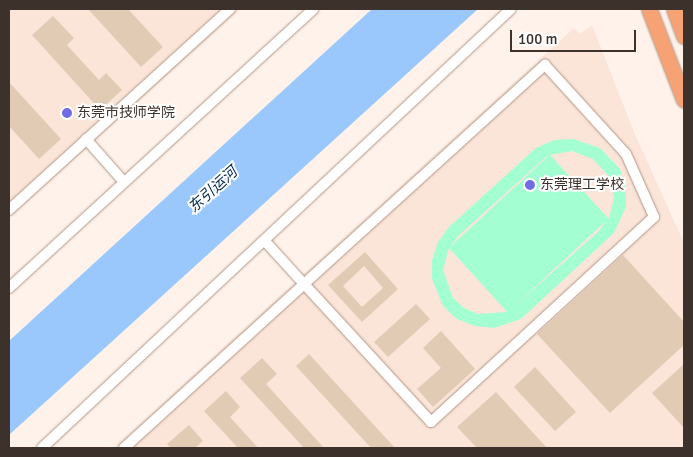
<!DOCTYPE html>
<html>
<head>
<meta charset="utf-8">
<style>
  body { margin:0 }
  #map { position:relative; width:693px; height:457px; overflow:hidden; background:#fef2eb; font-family:Signika,"Noto Sans SC",sans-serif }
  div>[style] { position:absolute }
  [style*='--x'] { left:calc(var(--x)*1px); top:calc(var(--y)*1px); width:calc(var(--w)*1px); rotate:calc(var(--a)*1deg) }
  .built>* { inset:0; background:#fbe5d8 }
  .green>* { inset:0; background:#a3fed1 }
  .water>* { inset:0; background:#9ac8fc }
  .building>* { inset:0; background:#e1cbb4 }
  .roads { filter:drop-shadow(0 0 1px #b19686) drop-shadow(0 0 1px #b19686) }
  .minor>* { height:10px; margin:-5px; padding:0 5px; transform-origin:5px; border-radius:5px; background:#fff }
  .highway>* { height:15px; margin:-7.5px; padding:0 7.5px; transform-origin:7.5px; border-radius:7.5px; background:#f6a275 }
  .dots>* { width:14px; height:14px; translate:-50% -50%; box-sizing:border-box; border:2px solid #fff; border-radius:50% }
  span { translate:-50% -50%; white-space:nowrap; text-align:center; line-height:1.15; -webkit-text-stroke:4px #fff; paint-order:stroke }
  .poi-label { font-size:14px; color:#3d312b }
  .left { translate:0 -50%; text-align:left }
  .water-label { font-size:15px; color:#002a51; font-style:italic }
  .frame { position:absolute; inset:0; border:10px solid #3d312b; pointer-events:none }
  .scale { position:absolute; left:510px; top:30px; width:126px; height:22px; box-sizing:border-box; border:2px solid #3d312b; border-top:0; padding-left:6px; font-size:15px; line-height:18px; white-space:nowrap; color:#3d312b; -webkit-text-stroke:4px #fff; paint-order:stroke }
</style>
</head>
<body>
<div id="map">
  <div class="built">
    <i style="clip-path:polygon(9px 9px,241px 9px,9px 218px)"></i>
    <i style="clip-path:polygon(592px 25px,634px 132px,684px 243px,684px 448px,113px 448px,574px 28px,580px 34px)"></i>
  </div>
  <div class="green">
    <i style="clip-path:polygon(evenodd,573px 139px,600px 148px,620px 169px,626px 188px,626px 207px,614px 233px,521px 319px,494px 328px,475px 326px,457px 319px,443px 306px,432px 279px,432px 260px,438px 242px,449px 227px,536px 148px,554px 140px,573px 139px,572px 151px,593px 159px,608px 175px,614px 197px,609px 219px,550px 155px,572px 151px,573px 139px,547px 156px,547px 157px,451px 246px,458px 236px,547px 156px,573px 139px,606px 221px,599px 231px,510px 310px,606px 221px,573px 139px,449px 248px,507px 312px,478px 314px,464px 308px,453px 298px,443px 270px,449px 248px)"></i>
  </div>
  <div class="water">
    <i style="clip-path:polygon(372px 9px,478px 9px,9px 435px,9px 341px)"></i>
  </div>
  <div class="building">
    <i style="clip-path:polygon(88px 9px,128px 9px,163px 47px,141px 67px)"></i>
    <i style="clip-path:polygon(53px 16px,74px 38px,67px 45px,99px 80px,106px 73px,122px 90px,100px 110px,32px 35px)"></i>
    <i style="clip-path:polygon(9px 82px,61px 139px,39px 159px,9px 126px)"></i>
    <i style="clip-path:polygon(evenodd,365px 252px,398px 289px,362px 322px,328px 285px,365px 252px,364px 266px,383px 288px,362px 307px,343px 286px,364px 266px)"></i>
    <i style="clip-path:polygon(623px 255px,684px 322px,684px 345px,610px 413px,537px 334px)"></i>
    <i style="clip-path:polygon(416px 304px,430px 319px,388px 357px,374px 342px)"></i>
    <i style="clip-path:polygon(441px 331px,475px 369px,433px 407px,417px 389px,441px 368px,423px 348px)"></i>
    <i style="clip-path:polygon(309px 354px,395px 448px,371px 448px,296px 366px)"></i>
    <i style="clip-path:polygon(262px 358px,277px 374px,266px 384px,324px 448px,304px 448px,240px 378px)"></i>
    <i style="clip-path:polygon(684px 364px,684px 428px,652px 393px)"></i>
    <i style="clip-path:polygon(535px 367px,576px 412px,555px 431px,514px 387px)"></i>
    <i style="clip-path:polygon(226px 391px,240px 407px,230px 417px,258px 448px,238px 448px,204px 411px)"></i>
    <i style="clip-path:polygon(496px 392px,547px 448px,477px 448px,457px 427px)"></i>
    <i style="clip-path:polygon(189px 425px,203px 441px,195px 448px,171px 448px,167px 444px)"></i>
  </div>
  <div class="roads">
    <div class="minor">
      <i style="--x:86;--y:139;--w:57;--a:48.5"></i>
      <i style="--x:9;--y:210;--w:299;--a:-42.3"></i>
      <i style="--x:9;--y:288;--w:413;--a:-42.5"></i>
      <i style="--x:42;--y:448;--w:642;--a:-43.11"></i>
      <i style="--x:124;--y:448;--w:244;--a:-42.3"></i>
      <i style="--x:304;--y:284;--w:326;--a:-42.3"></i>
      <i style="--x:545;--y:65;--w:120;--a:47.7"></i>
      <i style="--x:626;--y:154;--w:69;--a:66"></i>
      <i style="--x:654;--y:217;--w:303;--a:137.4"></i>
      <i style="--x:431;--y:422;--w:188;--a:-132.6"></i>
      <i style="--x:304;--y:284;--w:59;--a:-132.3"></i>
    </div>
    <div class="highway">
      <i style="--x:649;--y:9;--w:97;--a:69"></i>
      <i style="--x:674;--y:9;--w:29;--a:70"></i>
    </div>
  </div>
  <div class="dots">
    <i style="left:67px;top:113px;background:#716ce6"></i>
    <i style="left:530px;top:185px;background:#716ce6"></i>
  </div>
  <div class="poi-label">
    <span class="left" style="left:77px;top:113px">东莞市技师学院</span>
    <span class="left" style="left:540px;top:185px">东莞理工学校</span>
  </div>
  <div class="water-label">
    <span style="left:213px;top:190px;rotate:-42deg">东引运河</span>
  </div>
  <div class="frame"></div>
  <div class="scale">100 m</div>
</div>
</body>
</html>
